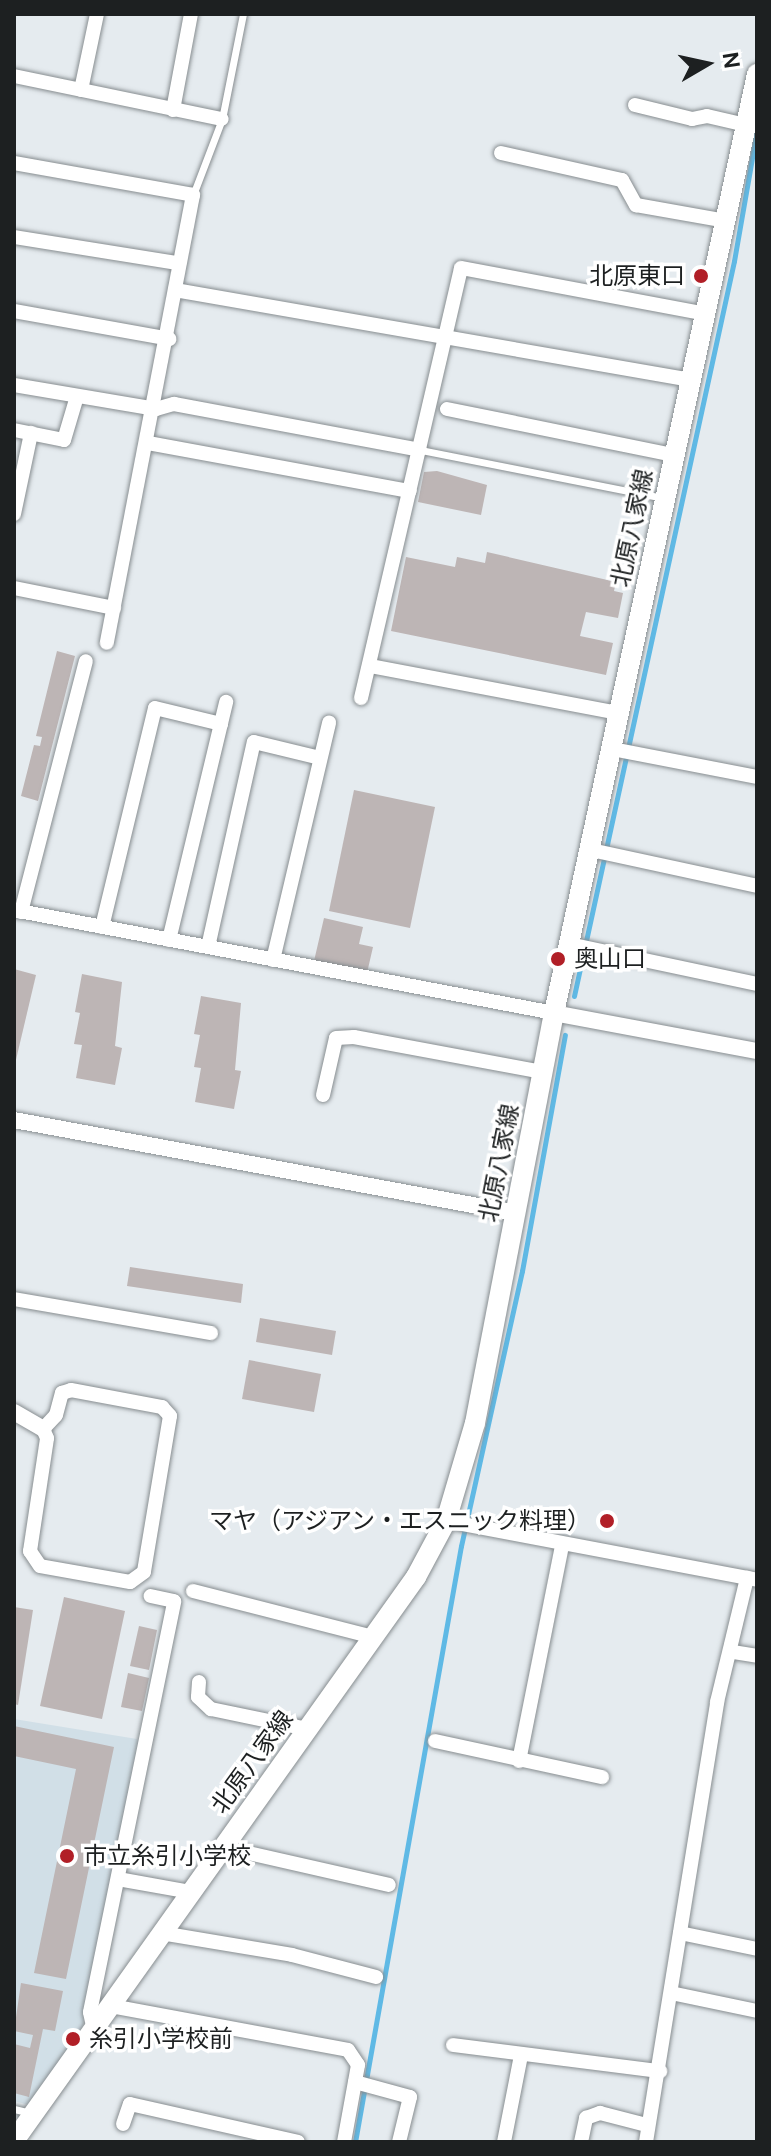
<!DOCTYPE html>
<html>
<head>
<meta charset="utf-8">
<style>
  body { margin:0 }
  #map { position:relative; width:771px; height:2156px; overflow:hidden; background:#e5ebef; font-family:"DM Sans","Noto Sans JP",sans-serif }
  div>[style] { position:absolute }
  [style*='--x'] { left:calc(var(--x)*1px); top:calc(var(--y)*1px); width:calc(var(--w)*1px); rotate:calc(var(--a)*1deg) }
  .built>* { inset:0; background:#d1dfe7 }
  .stream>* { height:5px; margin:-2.5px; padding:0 2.5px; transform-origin:2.5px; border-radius:2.5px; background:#5fb9e5 }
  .building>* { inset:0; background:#bdb5b5 }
  .roads { filter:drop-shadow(0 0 2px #878d90) drop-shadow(0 0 2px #878d90) }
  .service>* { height:7px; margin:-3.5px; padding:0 3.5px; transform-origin:3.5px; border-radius:3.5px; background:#fff }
  .minor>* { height:14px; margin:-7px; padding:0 7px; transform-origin:7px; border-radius:7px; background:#fff }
  .tertiary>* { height:16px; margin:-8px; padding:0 8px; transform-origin:8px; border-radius:8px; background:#fff }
  .secondary>* { height:20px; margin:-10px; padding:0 10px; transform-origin:10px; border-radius:10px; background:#fff }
  .dots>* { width:22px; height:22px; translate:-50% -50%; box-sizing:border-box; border:4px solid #fff; border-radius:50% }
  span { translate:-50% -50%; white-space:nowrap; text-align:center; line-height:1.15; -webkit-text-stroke:7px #fff; paint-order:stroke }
  .poi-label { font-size:24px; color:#1d2021 }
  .right { translate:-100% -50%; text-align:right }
  .left { translate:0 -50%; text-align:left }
  .street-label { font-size:24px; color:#1d2021 }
  .frame { position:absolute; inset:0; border:16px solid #1d2021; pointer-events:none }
  .north { position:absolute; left:667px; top:24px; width:80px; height:80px; -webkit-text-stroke:6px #fff; paint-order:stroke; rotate:81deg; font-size:22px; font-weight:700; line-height:32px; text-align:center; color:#1d2021 }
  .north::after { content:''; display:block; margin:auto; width:28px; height:36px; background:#1d2021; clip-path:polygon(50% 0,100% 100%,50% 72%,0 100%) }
</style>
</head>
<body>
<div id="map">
  <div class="built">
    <i style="clip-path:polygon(14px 1719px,137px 1739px,141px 1746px,82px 2030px,29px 2105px,14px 2101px)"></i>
  </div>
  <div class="stream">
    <i style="--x:574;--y:996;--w:752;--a:-77.72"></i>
    <i style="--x:734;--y:261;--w:134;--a:-80.1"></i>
    <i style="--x:355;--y:2142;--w:605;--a:-79.92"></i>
    <i style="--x:461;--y:1546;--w:282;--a:-77.5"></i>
    <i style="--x:522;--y:1271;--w:240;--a:-79.7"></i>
  </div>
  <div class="building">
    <i style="clip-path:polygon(437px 471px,487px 485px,481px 515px,418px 502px,424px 472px)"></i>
    <i style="clip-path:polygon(487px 552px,616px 582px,614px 591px,623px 593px,618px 618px,586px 612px,580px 636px,613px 643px,606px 675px,391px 631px,406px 557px,455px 567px,457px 557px,485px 563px)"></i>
    <i style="clip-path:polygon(57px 651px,75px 656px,38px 801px,21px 796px,34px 745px,40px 746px,42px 737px,36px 736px)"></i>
    <i style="clip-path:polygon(354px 790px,435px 807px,410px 928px,329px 911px)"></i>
    <i style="clip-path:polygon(324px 918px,363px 927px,359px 944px,373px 947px,367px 973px,314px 961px)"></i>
    <i style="clip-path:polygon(14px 969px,36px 975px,15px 1064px,14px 1064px)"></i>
    <i style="clip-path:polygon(82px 974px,122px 982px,115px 1046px,122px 1048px,115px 1085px,76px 1078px,82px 1045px,74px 1044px,80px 1013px,75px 1012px)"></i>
    <i style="clip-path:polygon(201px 996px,241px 1003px,235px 1070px,241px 1071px,234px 1109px,195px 1102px,201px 1068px,194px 1067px,200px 1035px,194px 1034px)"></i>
    <i style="clip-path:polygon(130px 1267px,243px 1284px,241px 1303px,127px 1286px)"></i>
    <i style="clip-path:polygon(260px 1318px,336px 1331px,332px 1355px,256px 1342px)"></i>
    <i style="clip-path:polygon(249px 1360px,321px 1374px,314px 1412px,242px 1399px)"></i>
    <i style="clip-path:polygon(64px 1597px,125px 1611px,102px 1719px,40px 1706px)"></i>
    <i style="clip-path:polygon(14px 1607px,33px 1610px,18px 1705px,14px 1704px)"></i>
    <i style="clip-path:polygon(139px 1626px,157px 1630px,149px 1670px,130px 1666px)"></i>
    <i style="clip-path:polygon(128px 1673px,149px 1678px,142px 1711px,121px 1707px)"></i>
    <i style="clip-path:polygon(14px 1726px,114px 1747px,66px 1979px,34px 1973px,76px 1769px,14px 1756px)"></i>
    <i style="clip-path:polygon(21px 1983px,63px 1991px,55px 2031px,43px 2029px,29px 2097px,14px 2093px,14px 2044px,30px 2048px,33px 2035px,14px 2031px)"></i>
  </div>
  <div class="roads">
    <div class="service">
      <i style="--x:193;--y:195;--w:81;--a:-69.1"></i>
      <i style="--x:222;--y:119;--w:107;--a:-78.7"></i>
      <i style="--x:421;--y:450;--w:248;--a:11.2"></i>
      <i style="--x:14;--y:2109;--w:17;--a:13"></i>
    </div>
    <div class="minor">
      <i style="--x:14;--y:76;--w:212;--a:11.7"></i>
      <i style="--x:81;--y:90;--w:78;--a:-78.1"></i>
      <i style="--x:635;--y:105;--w:59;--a:13.8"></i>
      <i style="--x:692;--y:119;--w:15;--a:-11"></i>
      <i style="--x:707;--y:116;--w:40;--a:13"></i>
      <i style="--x:173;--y:110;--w:98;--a:-79.4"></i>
      <i style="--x:501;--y:153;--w:124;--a:12.6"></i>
      <i style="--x:622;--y:180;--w:29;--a:61"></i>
      <i style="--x:636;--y:205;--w:91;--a:10.1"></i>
      <i style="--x:14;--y:163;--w:182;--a:10.1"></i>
      <i style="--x:193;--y:195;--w:456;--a:100.9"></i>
      <i style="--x:14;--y:237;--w:165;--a:9.1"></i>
      <i style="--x:175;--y:290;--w:524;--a:9.89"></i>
      <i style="--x:14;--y:311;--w:158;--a:10.2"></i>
      <i style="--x:14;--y:385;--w:144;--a:9.6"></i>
      <i style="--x:156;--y:409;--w:19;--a:-16"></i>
      <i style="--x:174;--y:404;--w:250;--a:10.6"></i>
      <i style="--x:447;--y:409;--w:232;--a:11.5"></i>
      <i style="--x:14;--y:430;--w:51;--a:11.3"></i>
      <i style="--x:64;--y:440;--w:46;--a:-73.5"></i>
      <i style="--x:148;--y:443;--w:266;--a:10.4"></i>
      <i style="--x:14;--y:514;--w:83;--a:-78.1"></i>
      <i style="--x:14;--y:588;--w:102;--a:11.3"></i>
      <i style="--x:370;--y:666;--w:253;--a:10.7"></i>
      <i style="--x:361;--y:698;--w:441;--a:-76.9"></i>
      <i style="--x:461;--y:268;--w:249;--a:10.6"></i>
      <i style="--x:612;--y:749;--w:148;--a:10.9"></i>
      <i style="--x:591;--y:850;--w:170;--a:12.2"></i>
      <i style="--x:14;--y:910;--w:550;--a:10.8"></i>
      <i style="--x:21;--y:912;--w:259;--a:-75.5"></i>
      <i style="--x:102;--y:927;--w:225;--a:-76.4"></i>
      <i style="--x:155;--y:708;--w:68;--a:13.6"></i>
      <i style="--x:169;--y:940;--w:245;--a:-76.5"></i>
      <i style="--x:569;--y:944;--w:192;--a:12"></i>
      <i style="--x:208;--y:947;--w:210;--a:-77.4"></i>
      <i style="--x:254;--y:742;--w:68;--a:13.6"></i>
      <i style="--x:273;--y:960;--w:244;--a:-76.7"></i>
      <i style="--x:323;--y:1095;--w:58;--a:-77.2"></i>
      <i style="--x:336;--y:1038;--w:18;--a:-3"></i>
      <i style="--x:354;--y:1037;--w:191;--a:10.5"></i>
      <i style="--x:14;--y:1299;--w:200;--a:9.8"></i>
      <i style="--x:71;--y:1390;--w:93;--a:10.6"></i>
      <i style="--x:162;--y:1407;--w:12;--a:48"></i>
      <i style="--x:170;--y:1416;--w:158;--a:99.5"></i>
      <i style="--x:144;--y:1572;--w:17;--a:144"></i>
      <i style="--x:130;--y:1582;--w:91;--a:-169.9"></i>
      <i style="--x:40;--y:1566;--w:18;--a:-124"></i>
      <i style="--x:30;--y:1551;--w:114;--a:-81.4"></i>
      <i style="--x:47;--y:1438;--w:10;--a:-114"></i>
      <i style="--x:43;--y:1429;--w:19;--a:-47"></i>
      <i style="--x:56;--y:1415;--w:23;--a:-75"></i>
      <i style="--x:62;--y:1393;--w:9;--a:-18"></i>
      <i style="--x:446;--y:1521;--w:317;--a:10.7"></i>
      <i style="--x:193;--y:1591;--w:187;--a:14.3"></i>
      <i style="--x:733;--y:1652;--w:24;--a:9"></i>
      <i style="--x:199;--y:1682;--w:15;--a:94"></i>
      <i style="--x:198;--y:1697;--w:18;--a:43"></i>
      <i style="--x:211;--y:1709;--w:99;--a:11.7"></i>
      <i style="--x:435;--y:1741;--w:171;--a:12.2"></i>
      <i style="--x:519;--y:1761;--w:219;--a:-78.7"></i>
      <i style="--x:222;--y:1847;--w:171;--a:12.8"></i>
      <i style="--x:118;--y:1879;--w:73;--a:10.2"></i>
      <i style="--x:161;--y:1933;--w:133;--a:9.5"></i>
      <i style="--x:292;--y:1955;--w:87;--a:14.7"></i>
      <i style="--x:680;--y:1933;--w:79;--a:11.7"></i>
      <i style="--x:671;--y:1993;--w:88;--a:11.8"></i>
      <i style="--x:111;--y:2006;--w:241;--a:10.5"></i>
      <i style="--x:348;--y:2050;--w:18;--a:56"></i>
      <i style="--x:358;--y:2065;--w:78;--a:100.3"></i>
      <i style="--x:94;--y:2030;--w:18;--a:-103"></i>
      <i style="--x:90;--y:2012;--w:419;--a:-78.4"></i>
      <i style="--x:174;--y:1601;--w:24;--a:-168"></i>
      <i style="--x:453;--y:2045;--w:209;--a:7.2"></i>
      <i style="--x:355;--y:2082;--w:57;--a:15.3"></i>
      <i style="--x:410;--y:2097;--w:46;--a:103.7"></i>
      <i style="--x:123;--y:2124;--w:21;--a:-71"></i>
      <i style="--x:130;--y:2104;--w:172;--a:12.7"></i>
      <i style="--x:504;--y:2142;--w:89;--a:-78.9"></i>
      <i style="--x:581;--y:2142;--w:25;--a:-78"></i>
      <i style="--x:586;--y:2118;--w:15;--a:-20"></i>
      <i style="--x:600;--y:2113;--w:48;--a:14.6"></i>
      <i style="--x:646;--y:2142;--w:446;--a:-80.8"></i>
      <i style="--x:717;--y:1702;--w:128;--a:-76.4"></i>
    </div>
    <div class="tertiary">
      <i style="--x:554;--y:1013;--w:207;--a:10.6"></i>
      <i style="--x:14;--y:1120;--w:511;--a:10.5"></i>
      <i style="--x:14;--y:1412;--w:34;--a:30"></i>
    </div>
    <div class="secondary">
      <i style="--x:14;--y:2141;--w:693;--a:-54.52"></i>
      <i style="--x:416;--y:1577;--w:64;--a:-61.8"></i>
      <i style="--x:446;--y:1521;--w:102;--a:-73.5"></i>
      <i style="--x:475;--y:1423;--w:418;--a:-79.1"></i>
      <i style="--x:554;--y:1013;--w:961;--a:-77.8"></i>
    </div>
  </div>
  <div class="dots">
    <i style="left:701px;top:276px;background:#b11f27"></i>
    <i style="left:558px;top:959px;background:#b11f27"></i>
    <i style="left:607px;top:1521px;background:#b11f27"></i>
    <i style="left:67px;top:1856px;background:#b11f27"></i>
    <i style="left:73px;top:2039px;background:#b11f27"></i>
  </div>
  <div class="poi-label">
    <span class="right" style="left:685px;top:276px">北原東口</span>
    <span class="left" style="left:574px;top:959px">奥山口</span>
    <span class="right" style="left:591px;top:1521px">マヤ（アジアン・エスニック料理）</span>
    <span class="left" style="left:83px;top:1856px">市立糸引小学校</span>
    <span class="left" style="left:89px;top:2039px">糸引小学校前</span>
  </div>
  <div class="street-label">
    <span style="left:632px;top:528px;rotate:-78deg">北原八家線</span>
    <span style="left:499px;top:1163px;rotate:-79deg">北原八家線</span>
    <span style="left:252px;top:1762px;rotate:-54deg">北原八家線</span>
  </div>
  <div class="frame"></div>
  <div class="north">N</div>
</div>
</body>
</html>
